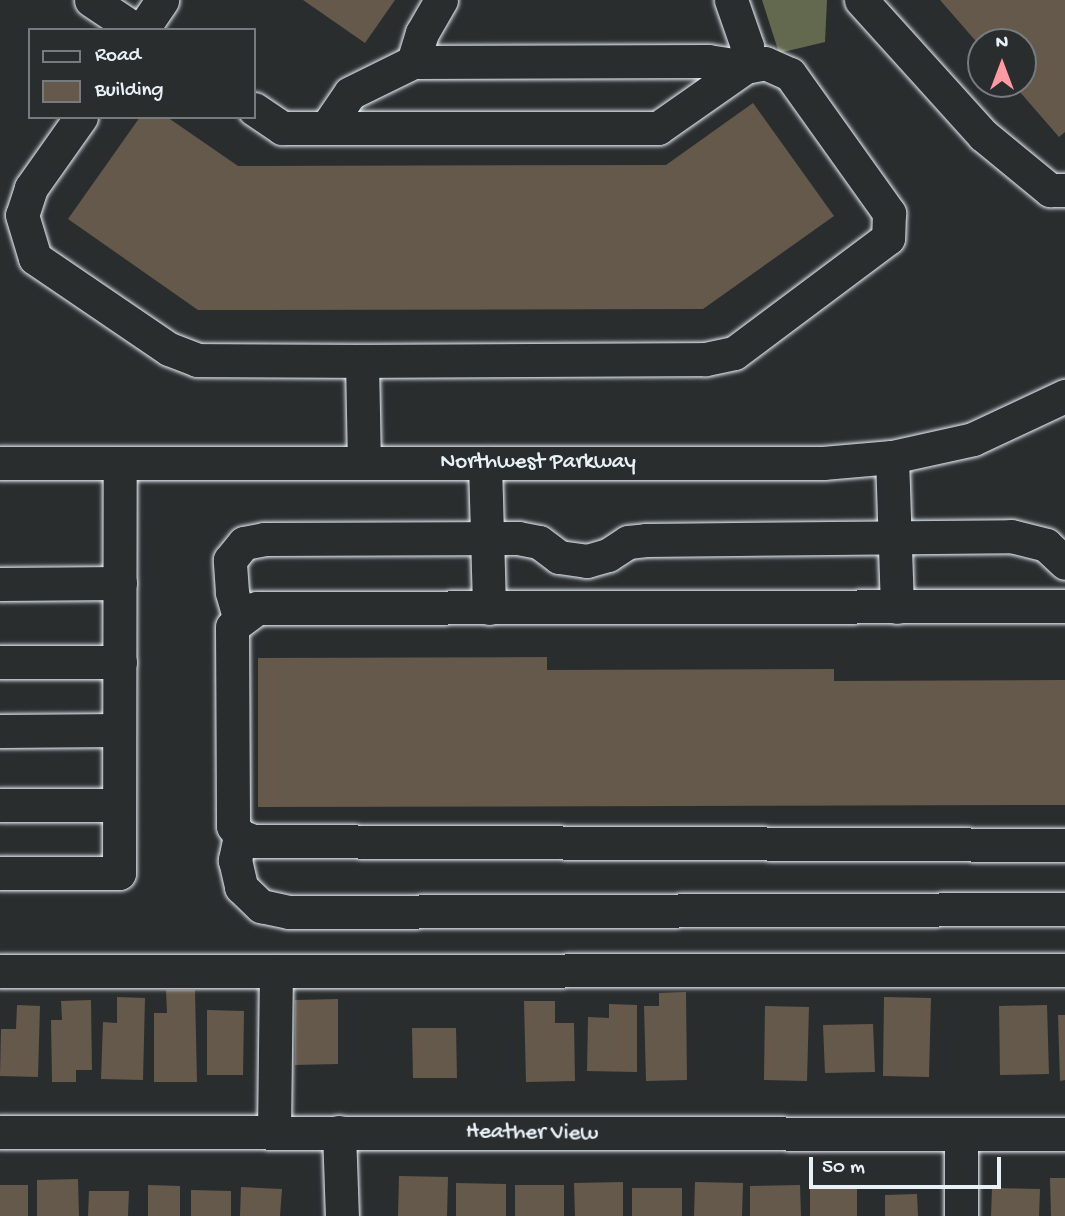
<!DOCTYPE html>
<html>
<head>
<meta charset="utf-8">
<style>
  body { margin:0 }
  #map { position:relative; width:1065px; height:1216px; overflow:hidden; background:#2a2d2e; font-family:"Gochi Hand",sans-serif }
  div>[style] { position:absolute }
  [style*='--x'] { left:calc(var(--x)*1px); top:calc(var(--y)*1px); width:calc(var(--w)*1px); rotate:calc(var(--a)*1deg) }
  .green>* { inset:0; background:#63694f }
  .building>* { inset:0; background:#65594c }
  .roads { filter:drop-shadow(0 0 2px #e8f1f8) drop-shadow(0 0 2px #e8f1f8) }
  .minor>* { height:33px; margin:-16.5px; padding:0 16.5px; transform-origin:16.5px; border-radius:16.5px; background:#2a2d2e }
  span { translate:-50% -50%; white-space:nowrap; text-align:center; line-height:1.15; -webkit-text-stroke:6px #2a2d2e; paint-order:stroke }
  .street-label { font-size:23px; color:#e8f1f8 }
  .legend { position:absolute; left:28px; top:28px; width:228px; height:91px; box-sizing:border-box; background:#2a2d2e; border:2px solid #767b7f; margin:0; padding:9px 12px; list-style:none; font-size:21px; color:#e8f1f8 }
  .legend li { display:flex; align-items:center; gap:14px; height:35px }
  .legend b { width:35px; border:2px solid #767b7f }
  .north { position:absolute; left:967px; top:28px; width:70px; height:70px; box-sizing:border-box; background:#2a2d2e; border:2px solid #767b7f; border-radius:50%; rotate:0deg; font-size:19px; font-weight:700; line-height:28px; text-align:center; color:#e8f1f8 }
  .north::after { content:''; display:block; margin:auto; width:24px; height:32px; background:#ff9aa2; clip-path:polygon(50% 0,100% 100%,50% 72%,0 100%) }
  .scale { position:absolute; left:809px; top:1157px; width:192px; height:32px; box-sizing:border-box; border:4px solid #e8f1f8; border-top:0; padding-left:9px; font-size:21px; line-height:24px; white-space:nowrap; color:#e8f1f8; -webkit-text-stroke:5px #2a2d2e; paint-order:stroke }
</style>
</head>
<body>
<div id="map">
  <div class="green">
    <i style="clip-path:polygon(762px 0,827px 0,825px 42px,779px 53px)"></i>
  </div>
  <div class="building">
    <i style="clip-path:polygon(303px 0,395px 0,365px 43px)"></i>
    <i style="clip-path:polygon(940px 0,1065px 0,1065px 132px,1059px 137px,1013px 84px,1023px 84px,1023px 42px,981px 42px,981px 47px)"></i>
    <i style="clip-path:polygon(753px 103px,834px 216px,703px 309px,198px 310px,68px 219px,140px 117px,167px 117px,238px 166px,666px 165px)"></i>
    <i style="clip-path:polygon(547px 657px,547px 670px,834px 669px,834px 681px,1065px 680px,1065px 805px,258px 807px,258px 658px)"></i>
    <i style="clip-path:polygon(166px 990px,195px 990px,197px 1082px,154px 1082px,154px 1013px,167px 1013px)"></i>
    <i style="clip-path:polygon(686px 992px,687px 1080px,646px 1081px,644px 1006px,659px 1006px,659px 993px)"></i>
    <i style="clip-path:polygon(117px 997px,145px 998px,143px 1080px,101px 1079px,103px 1022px,117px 1023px)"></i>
    <i style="clip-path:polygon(884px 997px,931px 998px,929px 1077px,883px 1076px)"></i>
    <i style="clip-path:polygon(338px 999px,338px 1064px,295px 1065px,295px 1000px)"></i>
    <i style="clip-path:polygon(91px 1000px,92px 1070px,76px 1070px,76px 1082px,52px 1082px,51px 1020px,62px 1020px,61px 1001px)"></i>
    <i style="clip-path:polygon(524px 1001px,555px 1001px,555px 1023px,574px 1023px,575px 1081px,526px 1082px)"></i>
    <i style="clip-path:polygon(609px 1004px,637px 1005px,637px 1072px,587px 1071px,588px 1017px,609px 1018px)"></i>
    <i style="clip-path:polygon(17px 1005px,40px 1006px,38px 1077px,0 1076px,1px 1029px,16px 1029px)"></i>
    <i style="clip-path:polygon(1047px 1005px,1049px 1074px,1000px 1075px,999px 1006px)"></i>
    <i style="clip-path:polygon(765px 1006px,809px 1007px,807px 1081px,764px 1080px)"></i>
    <i style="clip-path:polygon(207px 1010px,244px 1011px,243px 1075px,207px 1075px)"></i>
    <i style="clip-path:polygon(1058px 1015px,1065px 1015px,1065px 1080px,1060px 1081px)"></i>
    <i style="clip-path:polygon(873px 1024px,875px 1072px,825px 1073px,823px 1025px)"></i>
    <i style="clip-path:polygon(412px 1028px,456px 1028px,457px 1078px,413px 1078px)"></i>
    <i style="clip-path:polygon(399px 1176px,448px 1177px,447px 1216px,398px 1216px)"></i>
    <i style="clip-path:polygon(1050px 1178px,1065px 1178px,1065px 1216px,1051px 1216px)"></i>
    <i style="clip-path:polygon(78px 1179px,79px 1216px,37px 1216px,37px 1180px)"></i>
    <i style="clip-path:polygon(623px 1182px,623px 1216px,575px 1216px,574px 1183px)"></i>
    <i style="clip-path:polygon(695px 1182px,743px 1183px,742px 1216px,694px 1216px)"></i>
    <i style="clip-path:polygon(456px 1183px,506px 1184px,506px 1216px,456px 1216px)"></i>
    <i style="clip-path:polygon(0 1185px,28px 1185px,28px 1216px,0 1216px)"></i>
    <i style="clip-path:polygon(148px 1185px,180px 1186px,180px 1216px,148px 1216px)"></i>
    <i style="clip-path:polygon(515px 1185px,564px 1185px,564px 1216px,515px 1216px)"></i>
    <i style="clip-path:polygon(800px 1185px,801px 1216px,750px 1216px,750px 1186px)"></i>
    <i style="clip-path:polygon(241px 1187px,282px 1189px,280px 1216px,240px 1216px)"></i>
    <i style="clip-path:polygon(632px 1188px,682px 1188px,682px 1216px,632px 1216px)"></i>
    <i style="clip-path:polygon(810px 1188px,857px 1189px,857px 1216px,810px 1216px)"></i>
    <i style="clip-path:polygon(992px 1188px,1040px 1189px,1039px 1216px,991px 1216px)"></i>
    <i style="clip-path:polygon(191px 1190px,231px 1191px,231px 1216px,191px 1216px)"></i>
    <i style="clip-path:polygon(89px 1191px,129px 1191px,128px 1216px,88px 1216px)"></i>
    <i style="clip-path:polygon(917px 1194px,918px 1216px,885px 1216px,885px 1195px)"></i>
  </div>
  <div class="roads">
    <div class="minor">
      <i style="--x:91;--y:0;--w:54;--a:33.7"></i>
      <i style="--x:861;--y:0;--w:182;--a:47.9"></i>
      <i style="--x:983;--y:135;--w:87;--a:39.4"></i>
      <i style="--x:1050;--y:190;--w:15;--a:0"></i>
      <i style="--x:142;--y:30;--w:36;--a:-56"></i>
      <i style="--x:413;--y:62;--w:30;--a:-73"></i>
      <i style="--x:422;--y:33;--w:38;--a:-60"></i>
      <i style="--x:254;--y:109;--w:34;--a:34"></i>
      <i style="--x:282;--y:128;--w:376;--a:0"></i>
      <i style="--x:658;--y:128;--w:106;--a:-35"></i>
      <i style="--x:745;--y:67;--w:20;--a:-11"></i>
      <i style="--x:765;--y:63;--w:27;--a:24"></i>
      <i style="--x:790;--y:74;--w:171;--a:54.5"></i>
      <i style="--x:889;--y:213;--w:25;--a:92"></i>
      <i style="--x:888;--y:238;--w:192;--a:143.2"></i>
      <i style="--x:734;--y:353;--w:30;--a:168"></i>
      <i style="--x:705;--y:359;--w:343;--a:179.7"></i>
      <i style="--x:362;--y:361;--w:102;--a:88.9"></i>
      <i style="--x:81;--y:117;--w:87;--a:125.2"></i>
      <i style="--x:31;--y:188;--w:28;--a:108"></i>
      <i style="--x:22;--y:215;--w:45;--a:73.2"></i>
      <i style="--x:35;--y:258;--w:162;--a:34.2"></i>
      <i style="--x:169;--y:349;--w:30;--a:21"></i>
      <i style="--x:197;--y:360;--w:165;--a:0.3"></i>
      <i style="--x:326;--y:128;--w:42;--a:-55.6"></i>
      <i style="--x:350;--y:93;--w:70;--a:-26.2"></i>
      <i style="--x:413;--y:62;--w:295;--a:-0.2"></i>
      <i style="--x:708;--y:61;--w:37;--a:9"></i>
      <i style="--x:745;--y:67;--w:21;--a:-85"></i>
      <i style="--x:747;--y:46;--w:49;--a:-109.2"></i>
      <i style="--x:892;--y:457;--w:150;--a:88.1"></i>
      <i style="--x:0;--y:463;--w:823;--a:0"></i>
      <i style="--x:823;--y:463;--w:69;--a:-5"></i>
      <i style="--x:892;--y:457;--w:83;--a:-12.5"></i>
      <i style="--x:973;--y:439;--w:102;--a:-25.1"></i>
      <i style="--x:485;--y:463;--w:145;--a:88.4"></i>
      <i style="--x:0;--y:584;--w:120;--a:-0.5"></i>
      <i style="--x:1065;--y:606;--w:808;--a:179.86"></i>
      <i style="--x:257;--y:608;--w:31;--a:143"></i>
      <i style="--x:232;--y:627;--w:199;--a:89.7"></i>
      <i style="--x:233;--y:826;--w:12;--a:55"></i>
      <i style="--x:240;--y:836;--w:14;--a:21"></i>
      <i style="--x:253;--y:841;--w:812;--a:0.28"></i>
      <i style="--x:239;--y:617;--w:26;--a:-106"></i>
      <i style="--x:232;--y:592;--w:32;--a:-94"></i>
      <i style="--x:230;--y:560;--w:22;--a:-51"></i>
      <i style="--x:244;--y:543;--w:20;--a:-11"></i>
      <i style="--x:264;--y:539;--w:254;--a:-0.2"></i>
      <i style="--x:518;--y:538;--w:21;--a:11"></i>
      <i style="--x:539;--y:542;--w:25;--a:37"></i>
      <i style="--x:559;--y:557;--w:28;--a:8"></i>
      <i style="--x:587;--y:561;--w:22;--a:-16"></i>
      <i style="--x:608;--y:555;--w:24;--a:-33"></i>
      <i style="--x:628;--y:542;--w:18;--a:-6"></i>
      <i style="--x:646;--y:540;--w:365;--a:-0.6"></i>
      <i style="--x:1011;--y:536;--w:36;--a:14"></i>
      <i style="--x:1046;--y:545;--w:26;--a:43"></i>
      <i style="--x:0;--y:662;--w:120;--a:0"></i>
      <i style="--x:0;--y:731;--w:119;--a:-0.5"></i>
      <i style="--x:0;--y:805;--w:119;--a:0"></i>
      <i style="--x:240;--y:836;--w:25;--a:102"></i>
      <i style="--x:235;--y:860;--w:28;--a:77"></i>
      <i style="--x:241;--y:887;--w:28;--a:44"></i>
      <i style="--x:261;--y:906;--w:29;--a:12"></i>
      <i style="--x:289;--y:912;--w:776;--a:-0.22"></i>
      <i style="--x:0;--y:873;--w:119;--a:0"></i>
      <i style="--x:119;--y:873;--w:410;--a:-89.9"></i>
      <i style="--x:0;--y:971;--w:1065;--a:-0.05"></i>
      <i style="--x:0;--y:1132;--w:1065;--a:0.11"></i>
      <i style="--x:274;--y:1132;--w:161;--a:-89.3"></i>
      <i style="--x:339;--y:1132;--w:84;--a:88"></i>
      <i style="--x:961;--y:1134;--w:82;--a:90"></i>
    </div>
  </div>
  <div class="street-label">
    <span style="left:538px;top:463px">Northwest Parkway</span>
    <span style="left:532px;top:1134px;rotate:1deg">Heather View</span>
  </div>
  <ul class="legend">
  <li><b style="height:9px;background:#2a2d2e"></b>Road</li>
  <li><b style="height:19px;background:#65594c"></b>Building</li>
  </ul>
  <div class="north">N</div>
  <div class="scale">50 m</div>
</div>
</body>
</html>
